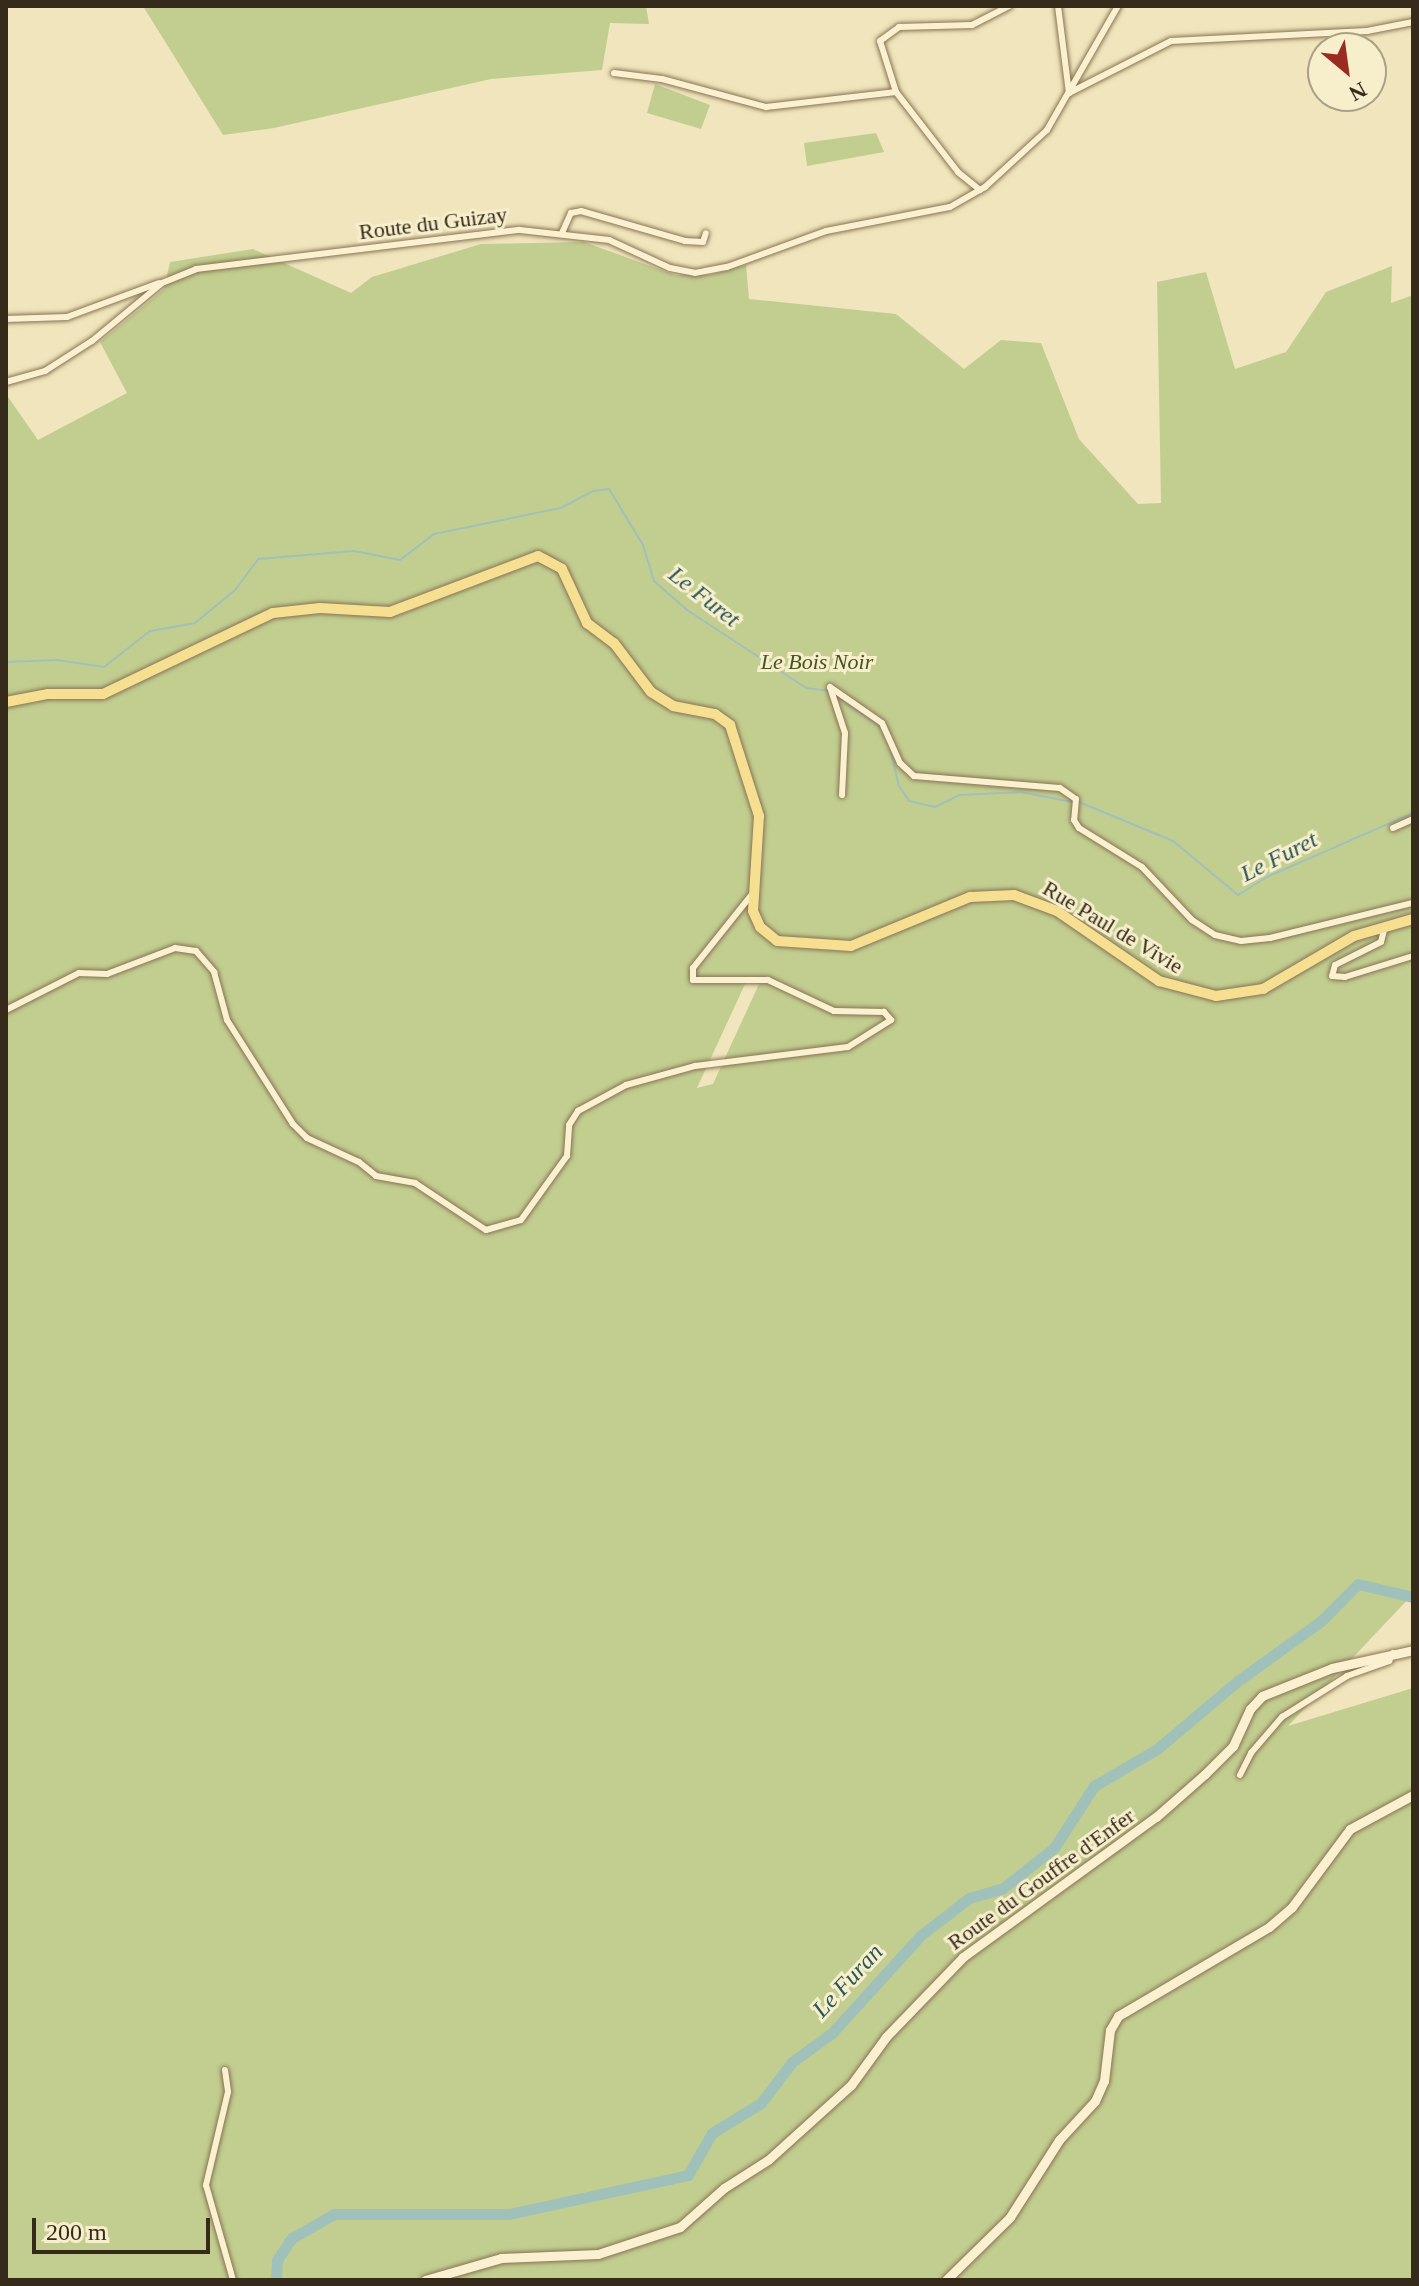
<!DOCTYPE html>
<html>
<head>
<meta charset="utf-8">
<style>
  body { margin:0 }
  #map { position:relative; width:1419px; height:2286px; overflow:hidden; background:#f0e5bc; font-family:"Times New Roman",serif }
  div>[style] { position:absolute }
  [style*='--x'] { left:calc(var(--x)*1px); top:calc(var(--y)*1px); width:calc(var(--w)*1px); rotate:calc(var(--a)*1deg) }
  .green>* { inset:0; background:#c2ce90 }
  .stream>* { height:2px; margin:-1px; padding:0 1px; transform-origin:1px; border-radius:1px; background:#a0c1ba }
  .river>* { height:11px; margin:-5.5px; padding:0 5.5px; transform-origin:5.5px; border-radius:5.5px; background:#a0c1ba }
  .roads { filter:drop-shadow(0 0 2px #887455) drop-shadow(0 0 2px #887455) }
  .street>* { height:6px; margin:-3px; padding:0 3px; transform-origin:3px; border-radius:3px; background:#fbf1d0 }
  .secondary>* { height:9px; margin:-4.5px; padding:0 4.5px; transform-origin:4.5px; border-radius:4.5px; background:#fbf1d0 }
  .primary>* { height:10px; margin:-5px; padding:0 5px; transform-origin:5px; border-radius:5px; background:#f6df91 }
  span { translate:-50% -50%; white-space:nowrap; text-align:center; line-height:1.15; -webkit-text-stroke:6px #f7eecc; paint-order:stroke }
  .street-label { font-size:22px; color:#362a1b }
  .park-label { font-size:22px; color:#435420; font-style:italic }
  .water-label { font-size:24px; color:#295657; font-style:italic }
  .frame { position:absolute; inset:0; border:8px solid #362a1b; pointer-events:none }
  .north { position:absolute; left:1307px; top:32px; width:80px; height:80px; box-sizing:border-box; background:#f7eecc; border:2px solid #aaa085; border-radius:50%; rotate:151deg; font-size:22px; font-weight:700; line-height:32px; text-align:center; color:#362a1b }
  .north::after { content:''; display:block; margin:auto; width:28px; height:36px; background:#9a2b22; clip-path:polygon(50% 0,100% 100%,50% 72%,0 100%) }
  .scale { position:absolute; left:32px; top:2218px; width:178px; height:36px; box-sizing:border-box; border:4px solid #362a1b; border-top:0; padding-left:10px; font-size:24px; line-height:28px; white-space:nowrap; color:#362a1b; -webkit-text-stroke:6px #f7eecc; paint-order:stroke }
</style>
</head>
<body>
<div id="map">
  <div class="green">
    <i style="clip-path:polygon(143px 6px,646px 6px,649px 24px,610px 23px,602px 70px,491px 79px,274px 128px,223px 135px)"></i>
    <i style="clip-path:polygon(655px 84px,710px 105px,701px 129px,647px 113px)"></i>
    <i style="clip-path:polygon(876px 133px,884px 152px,807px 166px,804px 143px)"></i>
    <i style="clip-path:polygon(evenodd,584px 242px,675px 275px,710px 275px,746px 265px,749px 299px,896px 314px,964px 369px,1001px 340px,1041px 343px,1079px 439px,1138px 504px,1161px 503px,1157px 282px,1206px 272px,1235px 369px,1286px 352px,1326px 292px,1392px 266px,1391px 303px,1413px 295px,1413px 1594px,1288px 1726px,1413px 1688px,1413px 2280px,6px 2280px,6px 394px,38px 440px,127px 393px,100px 342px,164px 289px,170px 262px,253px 249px,351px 293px,372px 277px,481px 244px,584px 242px,746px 982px,759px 984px,713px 1084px,697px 1088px,746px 982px)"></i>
  </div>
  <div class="stream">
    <i style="--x:6;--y:662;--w:51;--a:-2.2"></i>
    <i style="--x:57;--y:660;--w:48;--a:8.5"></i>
    <i style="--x:104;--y:667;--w:58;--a:-38"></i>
    <i style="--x:150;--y:631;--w:46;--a:-10.1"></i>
    <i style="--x:195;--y:623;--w:52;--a:-39.5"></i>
    <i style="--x:235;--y:590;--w:39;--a:-53"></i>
    <i style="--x:258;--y:559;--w:96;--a:-4.8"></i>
    <i style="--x:354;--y:551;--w:47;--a:11.1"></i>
    <i style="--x:400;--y:560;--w:43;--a:-37.4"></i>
    <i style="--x:434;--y:534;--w:130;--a:-11.6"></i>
    <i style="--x:561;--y:508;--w:36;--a:-28"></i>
    <i style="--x:593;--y:491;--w:16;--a:-7"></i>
    <i style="--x:609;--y:489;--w:66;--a:58.7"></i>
    <i style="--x:643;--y:545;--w:38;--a:73"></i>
    <i style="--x:654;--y:581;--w:44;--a:41.3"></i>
    <i style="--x:687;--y:610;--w:142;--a:33.2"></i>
    <i style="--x:806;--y:688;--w:23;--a:7"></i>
    <i style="--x:835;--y:695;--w:57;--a:35.1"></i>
    <i style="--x:890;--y:748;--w:39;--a:77"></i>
    <i style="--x:899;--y:786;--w:18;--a:56"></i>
    <i style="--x:909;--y:801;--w:27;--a:13"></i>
    <i style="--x:935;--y:807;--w:28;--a:-26"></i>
    <i style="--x:960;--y:795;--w:61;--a:-2.8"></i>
    <i style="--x:1021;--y:792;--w:52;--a:11.1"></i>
    <i style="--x:1079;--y:802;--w:102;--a:22.5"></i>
    <i style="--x:1173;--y:841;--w:85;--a:39.7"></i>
    <i style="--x:1238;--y:895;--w:34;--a:-32"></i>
    <i style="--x:1267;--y:877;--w:159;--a:-23.7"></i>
  </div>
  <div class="river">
    <i style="--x:276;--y:2280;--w:20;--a:-87"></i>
    <i style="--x:277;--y:2260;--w:27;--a:-56"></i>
    <i style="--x:292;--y:2238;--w:48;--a:-29.7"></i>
    <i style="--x:334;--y:2214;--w:175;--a:0"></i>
    <i style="--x:509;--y:2214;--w:183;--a:-12.3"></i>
    <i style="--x:688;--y:2175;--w:48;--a:-60.3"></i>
    <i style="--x:712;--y:2133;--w:57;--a:-31.5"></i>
    <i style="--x:761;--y:2103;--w:51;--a:-52.9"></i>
    <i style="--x:792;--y:2062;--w:49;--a:-35.9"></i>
    <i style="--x:832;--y:2033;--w:132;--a:-47.8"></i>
    <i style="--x:921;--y:1935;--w:61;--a:-37.6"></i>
    <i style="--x:969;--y:1898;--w:35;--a:-16"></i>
    <i style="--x:1003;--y:1888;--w:65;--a:-38.1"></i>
    <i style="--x:1054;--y:1848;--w:74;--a:-57.2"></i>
    <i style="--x:1094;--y:1786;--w:73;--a:-30.4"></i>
    <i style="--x:1157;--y:1749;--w:107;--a:-40.1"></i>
    <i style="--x:1239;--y:1680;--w:101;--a:-35.7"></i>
    <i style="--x:1321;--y:1621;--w:52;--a:-45"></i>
    <i style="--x:1358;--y:1584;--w:57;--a:13.3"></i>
  </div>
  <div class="roads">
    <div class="street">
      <i style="--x:1058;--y:6;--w:88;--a:82.8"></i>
      <i style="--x:614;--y:73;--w:48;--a:7.1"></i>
      <i style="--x:662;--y:79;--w:108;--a:15.1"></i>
      <i style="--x:766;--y:107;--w:131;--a:-6.6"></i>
      <i style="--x:1069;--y:93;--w:114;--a:-27"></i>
      <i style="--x:1171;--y:41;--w:196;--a:-2.9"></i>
      <i style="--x:1367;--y:31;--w:47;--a:-11.1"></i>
      <i style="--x:980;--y:190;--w:28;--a:-141"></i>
      <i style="--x:958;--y:172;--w:101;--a:-127.8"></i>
      <i style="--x:896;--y:92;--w:53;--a:-107.4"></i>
      <i style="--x:880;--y:41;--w:24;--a:-36"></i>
      <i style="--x:899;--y:27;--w:73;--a:-1.6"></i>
      <i style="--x:972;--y:25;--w:42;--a:-27.2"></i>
      <i style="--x:562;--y:233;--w:22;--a:-66"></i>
      <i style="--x:571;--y:213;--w:10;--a:-11"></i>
      <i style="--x:581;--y:211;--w:108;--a:16.1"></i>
      <i style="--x:685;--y:241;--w:18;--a:3"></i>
      <i style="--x:703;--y:242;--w:9;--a:-72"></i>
      <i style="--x:6;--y:319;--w:61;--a:-1.9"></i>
      <i style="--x:67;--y:317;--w:98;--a:-20.3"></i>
      <i style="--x:6;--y:382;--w:41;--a:-15.8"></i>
      <i style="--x:45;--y:371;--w:56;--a:-32.6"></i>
      <i style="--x:92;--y:341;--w:91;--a:-39.6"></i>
      <i style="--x:162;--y:283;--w:37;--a:-22"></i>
      <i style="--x:196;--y:269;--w:326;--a:-6.9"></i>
      <i style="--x:520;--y:230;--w:90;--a:6.4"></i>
      <i style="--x:609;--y:240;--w:67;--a:24.7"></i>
      <i style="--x:670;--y:268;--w:25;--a:11"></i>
      <i style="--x:695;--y:273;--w:33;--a:-11"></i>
      <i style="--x:727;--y:267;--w:105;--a:-20"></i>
      <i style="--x:826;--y:231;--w:126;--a:-11"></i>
      <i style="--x:950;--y:207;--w:40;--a:-29.7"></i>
      <i style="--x:985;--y:187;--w:84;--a:-42.6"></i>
      <i style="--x:1047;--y:130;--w:143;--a:-60.2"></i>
      <i style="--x:842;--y:795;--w:62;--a:-87.2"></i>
      <i style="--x:845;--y:733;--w:48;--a:-108.1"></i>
      <i style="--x:830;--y:687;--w:63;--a:34.7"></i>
      <i style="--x:882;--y:723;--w:44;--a:65.8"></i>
      <i style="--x:900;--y:763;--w:19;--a:43"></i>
      <i style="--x:914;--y:776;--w:146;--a:4.7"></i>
      <i style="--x:1060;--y:788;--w:19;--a:35"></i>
      <i style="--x:1076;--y:799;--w:21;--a:95"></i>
      <i style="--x:1074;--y:820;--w:9;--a:58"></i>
      <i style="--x:1079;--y:828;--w:74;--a:31.8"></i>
      <i style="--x:1142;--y:867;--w:73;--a:46.7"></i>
      <i style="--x:1192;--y:920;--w:27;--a:33"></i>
      <i style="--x:1215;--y:935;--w:27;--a:13"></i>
      <i style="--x:1241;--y:941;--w:29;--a:-6"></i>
      <i style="--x:1270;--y:938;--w:147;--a:-13.8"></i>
      <i style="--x:1393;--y:828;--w:22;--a:-24"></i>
      <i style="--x:1385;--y:926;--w:16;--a:104"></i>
      <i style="--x:1381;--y:942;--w:51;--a:153.4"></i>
      <i style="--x:1335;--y:965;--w:11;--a:105"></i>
      <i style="--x:1332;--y:976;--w:13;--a:4"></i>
      <i style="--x:1345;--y:977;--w:71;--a:-17.2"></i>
      <i style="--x:6;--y:1010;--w:82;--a:-26.9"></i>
      <i style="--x:79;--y:973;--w:28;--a:2"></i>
      <i style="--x:107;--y:974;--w:73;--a:-20.9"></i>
      <i style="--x:175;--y:948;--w:21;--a:8"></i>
      <i style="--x:196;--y:951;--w:28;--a:49"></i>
      <i style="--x:214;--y:972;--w:50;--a:74.8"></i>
      <i style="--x:227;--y:1020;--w:123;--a:57.6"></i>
      <i style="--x:293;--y:1124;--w:20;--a:45"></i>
      <i style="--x:307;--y:1138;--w:57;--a:24.8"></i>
      <i style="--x:359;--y:1162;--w:22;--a:39"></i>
      <i style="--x:376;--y:1176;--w:40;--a:10"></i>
      <i style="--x:415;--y:1183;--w:85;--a:33.5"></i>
      <i style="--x:486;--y:1230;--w:36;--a:-16"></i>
      <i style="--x:521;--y:1220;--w:79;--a:-54.3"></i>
      <i style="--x:567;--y:1156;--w:31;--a:-86"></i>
      <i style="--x:569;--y:1125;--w:17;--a:-57"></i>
      <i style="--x:578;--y:1111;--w:55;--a:-28.4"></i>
      <i style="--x:626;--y:1085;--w:72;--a:-15.4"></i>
      <i style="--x:695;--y:1066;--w:154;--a:-7.1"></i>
      <i style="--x:848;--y:1047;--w:51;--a:-32.1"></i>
      <i style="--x:891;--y:1020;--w:11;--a:-131"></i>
      <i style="--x:884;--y:1012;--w:50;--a:-178.9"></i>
      <i style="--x:834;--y:1011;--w:73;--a:-154.8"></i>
      <i style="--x:768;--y:980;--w:75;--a:180"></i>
      <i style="--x:693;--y:980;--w:12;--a:-90"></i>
      <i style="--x:693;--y:968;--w:96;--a:-51.3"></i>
      <i style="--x:1240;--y:1775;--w:25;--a:-63"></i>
      <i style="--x:1251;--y:1753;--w:48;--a:-49.3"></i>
      <i style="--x:1282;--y:1717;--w:77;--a:-32.2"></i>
      <i style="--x:1347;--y:1676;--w:45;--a:-19.7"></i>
      <i style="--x:1389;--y:1661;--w:9;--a:-63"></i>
      <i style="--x:225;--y:2070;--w:22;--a:82"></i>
      <i style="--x:228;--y:2092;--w:96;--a:103.3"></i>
      <i style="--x:206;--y:2185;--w:99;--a:74.1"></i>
    </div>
    <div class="secondary">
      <i style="--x:425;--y:2280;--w:79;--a:-16.1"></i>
      <i style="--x:501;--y:2258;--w:97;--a:-2.4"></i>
      <i style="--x:598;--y:2254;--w:86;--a:-18.2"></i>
      <i style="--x:680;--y:2227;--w:59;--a:-41.6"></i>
      <i style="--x:724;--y:2188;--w:52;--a:-32.5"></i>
      <i style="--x:768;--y:2160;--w:112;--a:-42.1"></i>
      <i style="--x:851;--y:2085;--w:59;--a:-53.9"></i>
      <i style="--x:886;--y:2037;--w:111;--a:-46.1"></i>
      <i style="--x:963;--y:1957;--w:238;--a:-36"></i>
      <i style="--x:1156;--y:1817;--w:65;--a:-41.3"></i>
      <i style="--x:1205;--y:1774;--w:40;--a:-45"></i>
      <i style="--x:1233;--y:1746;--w:41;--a:-65.3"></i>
      <i style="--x:1250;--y:1709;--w:18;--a:-47"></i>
      <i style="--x:1262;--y:1696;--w:75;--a:-21.8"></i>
      <i style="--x:1332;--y:1668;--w:83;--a:-12.5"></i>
      <i style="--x:946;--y:2280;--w:90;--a:-44.5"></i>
      <i style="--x:1010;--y:2217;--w:91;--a:-57.5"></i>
      <i style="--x:1059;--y:2140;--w:53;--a:-47.3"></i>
      <i style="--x:1095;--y:2101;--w:22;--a:-66"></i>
      <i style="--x:1104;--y:2081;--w:51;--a:-83.3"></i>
      <i style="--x:1110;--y:2030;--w:16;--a:-60"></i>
      <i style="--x:1118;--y:2016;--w:175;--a:-30.5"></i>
      <i style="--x:1269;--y:1927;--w:30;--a:-41"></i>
      <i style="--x:1292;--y:1907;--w:97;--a:-53.4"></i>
      <i style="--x:1350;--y:1829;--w:72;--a:-28.4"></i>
    </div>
    <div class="primary">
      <i style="--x:6;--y:702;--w:43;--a:-10.8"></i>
      <i style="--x:48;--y:694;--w:55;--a:0"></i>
      <i style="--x:103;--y:694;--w:188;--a:-25.5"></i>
      <i style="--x:273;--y:613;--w:47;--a:-6.1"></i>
      <i style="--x:320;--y:608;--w:70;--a:3.3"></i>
      <i style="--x:390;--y:612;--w:158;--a:-20.7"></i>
      <i style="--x:538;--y:556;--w:27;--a:28"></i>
      <i style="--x:562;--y:569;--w:60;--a:65.2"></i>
      <i style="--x:587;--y:623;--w:34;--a:37"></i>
      <i style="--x:614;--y:643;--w:61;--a:52.9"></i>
      <i style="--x:651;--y:692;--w:26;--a:32"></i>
      <i style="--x:673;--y:706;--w:43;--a:10.8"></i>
      <i style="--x:715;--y:714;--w:19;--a:36"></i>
      <i style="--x:730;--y:725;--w:96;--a:72.3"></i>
      <i style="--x:759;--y:816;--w:95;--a:93.6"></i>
      <i style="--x:753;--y:911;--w:17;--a:66"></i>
      <i style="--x:760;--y:927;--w:22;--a:39"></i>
      <i style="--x:777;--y:941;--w:74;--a:3.9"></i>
      <i style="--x:851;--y:946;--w:129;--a:-22.4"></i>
      <i style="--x:970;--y:897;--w:44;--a:-2.6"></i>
      <i style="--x:1014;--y:895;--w:46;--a:20.4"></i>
      <i style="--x:1057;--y:911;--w:124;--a:34.5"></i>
      <i style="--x:1159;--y:981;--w:59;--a:14.7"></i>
      <i style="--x:1216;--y:996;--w:48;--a:-8.5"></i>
      <i style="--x:1263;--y:989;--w:105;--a:-30.2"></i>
      <i style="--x:1354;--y:936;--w:61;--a:-16.1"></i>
    </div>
  </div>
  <div class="street-label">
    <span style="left:433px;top:223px;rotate:-7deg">Route du Guizay</span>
    <span style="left:1113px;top:927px;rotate:31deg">Rue Paul de Vivie</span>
    <span style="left:1041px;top:1879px;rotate:-36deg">Route du Gouffre d'Enfer</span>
  </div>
  <div class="park-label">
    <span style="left:817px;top:662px">Le Bois Noir</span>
  </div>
  <div class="water-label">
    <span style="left:704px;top:597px;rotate:38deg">Le Furet</span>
    <span style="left:1279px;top:857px;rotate:-27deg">Le Furet</span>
    <span style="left:848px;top:1981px;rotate:-47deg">Le Furan</span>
  </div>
  <div class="frame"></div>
  <div class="north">N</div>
  <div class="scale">200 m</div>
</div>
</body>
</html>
